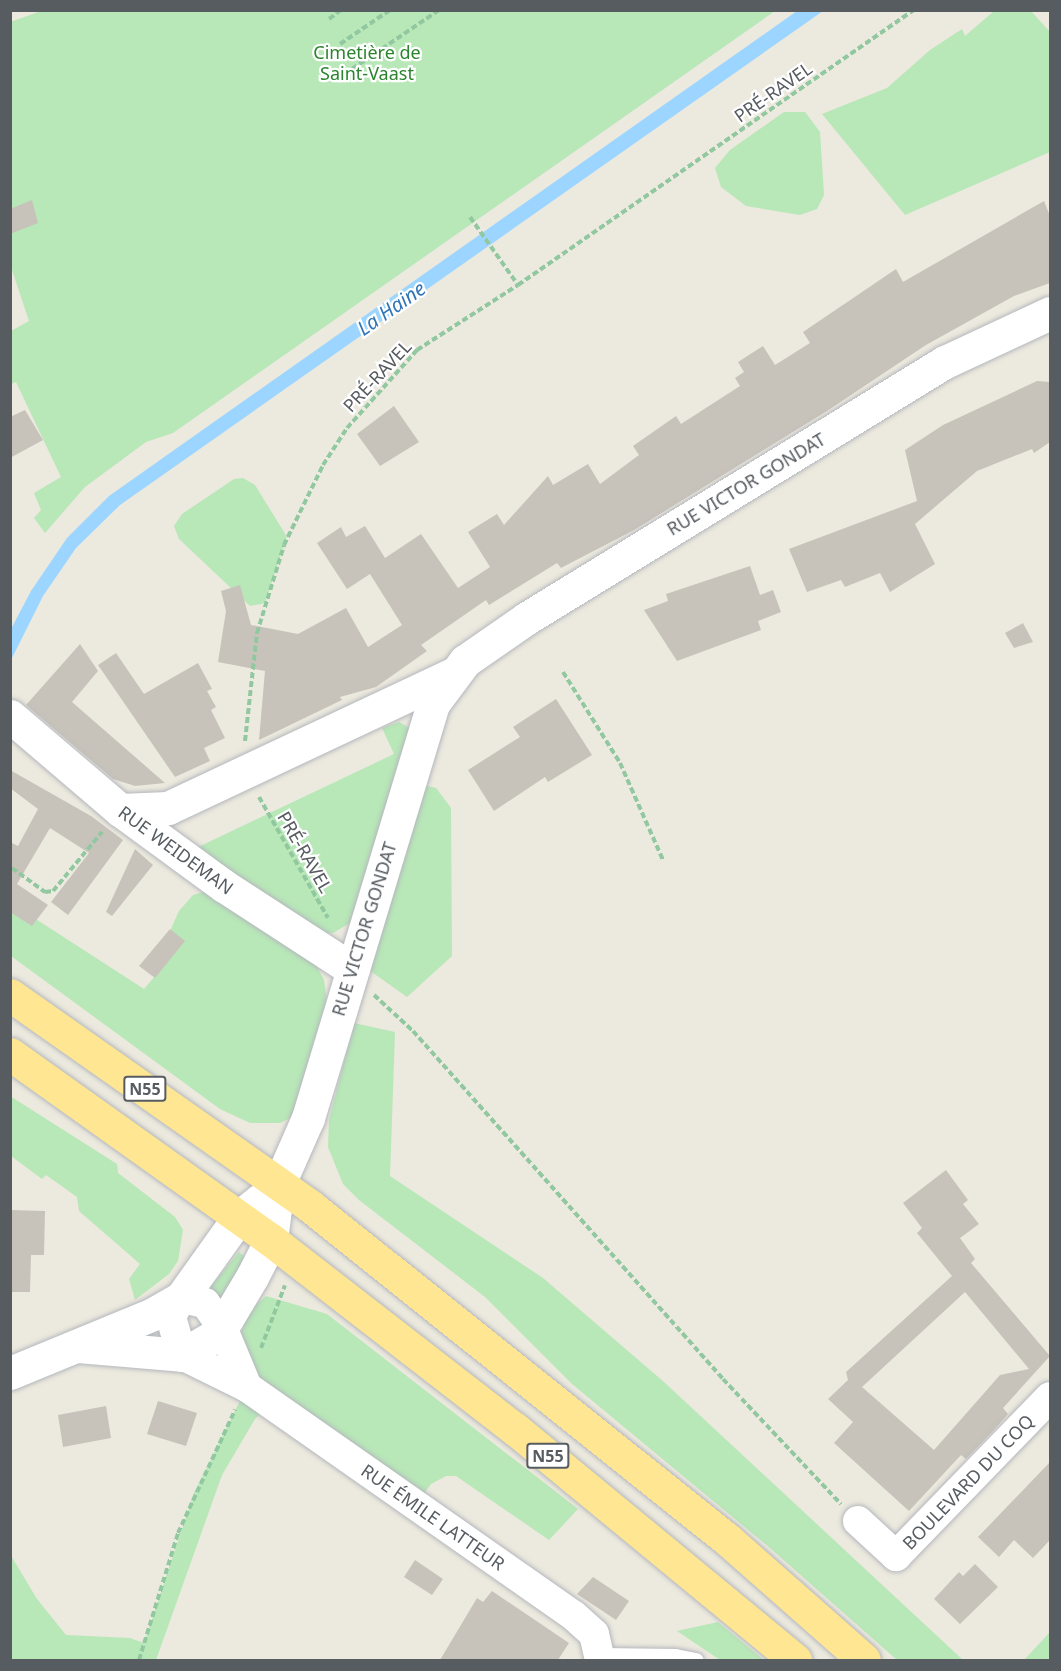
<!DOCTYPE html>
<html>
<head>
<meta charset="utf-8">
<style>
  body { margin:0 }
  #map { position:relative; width:1061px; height:1671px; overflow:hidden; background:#ece9de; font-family:"Noto Sans",sans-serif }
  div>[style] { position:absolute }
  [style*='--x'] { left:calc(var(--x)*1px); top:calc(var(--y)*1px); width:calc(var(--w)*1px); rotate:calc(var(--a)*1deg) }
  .green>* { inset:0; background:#b8e7b8 }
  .water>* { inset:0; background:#9cd5ff }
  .building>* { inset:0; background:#c7c3bb }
  .path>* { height:4px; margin-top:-2px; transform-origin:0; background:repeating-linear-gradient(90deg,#91c8a0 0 6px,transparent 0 9px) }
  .roads { filter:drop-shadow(0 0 2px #b4b7bd) drop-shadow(0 0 2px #b4b7bd) }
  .service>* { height:15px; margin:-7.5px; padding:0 7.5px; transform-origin:7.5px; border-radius:7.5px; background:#fff }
  .minor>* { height:30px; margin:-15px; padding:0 15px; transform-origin:15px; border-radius:15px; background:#fff }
  .tertiary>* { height:33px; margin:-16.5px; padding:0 16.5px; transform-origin:16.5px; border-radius:16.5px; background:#fff }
  .trunk>* { height:33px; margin:-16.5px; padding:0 16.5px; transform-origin:16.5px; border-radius:16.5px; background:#ffe692 }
  span { translate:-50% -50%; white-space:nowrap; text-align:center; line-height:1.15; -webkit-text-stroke:4.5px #fff; paint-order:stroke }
  .shield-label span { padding:2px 4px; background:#fff; border:2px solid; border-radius:4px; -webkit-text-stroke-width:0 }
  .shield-label { font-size:16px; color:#575c61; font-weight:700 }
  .park-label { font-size:18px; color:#2d842f }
  .street-label { font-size:18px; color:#575c61 }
  .water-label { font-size:20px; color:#3175b8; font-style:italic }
  .frame { position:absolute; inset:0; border:12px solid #575c61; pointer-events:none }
</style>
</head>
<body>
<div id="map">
  <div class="green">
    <i style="clip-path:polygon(44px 10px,775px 11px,173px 433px,146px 442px,85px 487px,45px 533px,34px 518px,41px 510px,34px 493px,61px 477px,16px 382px,11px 384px,11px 331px,29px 321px,11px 267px,10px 22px)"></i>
    <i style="clip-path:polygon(994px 11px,1031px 11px,1050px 32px,1050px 152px,905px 215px,822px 114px,887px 88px,930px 50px,962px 29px,965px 36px)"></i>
    <i style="clip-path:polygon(784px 112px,805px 112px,820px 132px,824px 195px,817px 209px,800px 215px,746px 206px,721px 187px,715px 168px,730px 150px)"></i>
    <i style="clip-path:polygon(243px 478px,255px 485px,287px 537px,265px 603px,250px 606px,179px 539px,174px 526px,182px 514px,234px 479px)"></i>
    <i style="clip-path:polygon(399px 722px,410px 728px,350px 923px,333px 933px,319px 933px,194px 849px,394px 754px,382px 728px)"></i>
    <i style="clip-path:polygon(427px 786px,436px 788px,451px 808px,452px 956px,407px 997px,369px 970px,414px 790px)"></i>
    <i style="clip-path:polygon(224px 886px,314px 961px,324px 980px,327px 1004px,292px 1117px,280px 1123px,250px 1123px,220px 1109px,11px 956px,11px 903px,144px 989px,173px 955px,170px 931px,179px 911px,193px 895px)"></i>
    <i style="clip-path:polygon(354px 1023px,395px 1032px,390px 1176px,543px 1278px,664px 1382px,963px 1660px,897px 1660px,770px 1548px,572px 1384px,485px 1297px,359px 1200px,343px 1184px,328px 1147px,329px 1120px)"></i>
    <i style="clip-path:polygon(10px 1096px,117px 1164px,118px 1173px,175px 1217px,183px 1230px,178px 1261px,169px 1274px,135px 1300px,129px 1279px,140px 1264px,79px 1211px,77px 1197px,46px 1175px,42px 1179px,11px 1156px)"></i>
    <i style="clip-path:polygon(239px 1252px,245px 1257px,222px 1302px,207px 1291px)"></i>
    <i style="clip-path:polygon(266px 1296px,327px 1314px,578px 1509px,549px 1540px,456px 1476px,446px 1476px,431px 1484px,416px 1505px,260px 1378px,245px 1359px,241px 1333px,250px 1310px)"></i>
    <i style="clip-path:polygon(243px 1395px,270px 1403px,255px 1419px,222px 1475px,156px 1660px,11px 1660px,10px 1554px,37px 1599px,66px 1635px,130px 1638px,144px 1643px,194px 1493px)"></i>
    <i style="clip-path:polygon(718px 1622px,764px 1660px,720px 1660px,677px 1631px)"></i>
    <i style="clip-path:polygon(1050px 1632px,1050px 1660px,1024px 1660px)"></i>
  </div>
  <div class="water">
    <i style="clip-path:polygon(797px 11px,823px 11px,120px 505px,76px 548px,43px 596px,11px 660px,11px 629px,31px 591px,67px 538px,109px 496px)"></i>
  </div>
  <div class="building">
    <i style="clip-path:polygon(32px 200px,38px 223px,10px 234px,10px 209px)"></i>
    <i style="clip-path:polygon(1044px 201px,1050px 216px,1050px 283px,1014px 296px,926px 345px,827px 411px,634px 530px,561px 568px,557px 563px,489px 605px,486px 600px,421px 645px,427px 651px,376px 687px,340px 697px,342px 700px,259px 740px,265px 671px,218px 662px,226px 611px,221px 591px,240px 585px,251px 625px,298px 634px,346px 608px,368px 647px,402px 625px,370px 574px,347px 589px,317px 543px,341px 527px,346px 537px,365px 526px,385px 558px,421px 534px,458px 588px,490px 567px,468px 532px,497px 514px,504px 525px,548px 476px,553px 485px,588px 464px,600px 484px,639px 455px,633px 446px,676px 416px,681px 424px,740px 386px,735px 378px,744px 372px,738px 362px,763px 346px,775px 365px,810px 343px,803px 332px,896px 269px,903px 282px)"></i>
    <i style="clip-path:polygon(1037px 381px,1050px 382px,1050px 442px,1034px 453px,1032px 449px,977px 471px,915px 524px,935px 564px,890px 592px,880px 573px,845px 587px,841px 580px,807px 592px,789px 549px,917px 501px,905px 450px,943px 425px)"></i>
    <i style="clip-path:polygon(394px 406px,419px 442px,380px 466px,357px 434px)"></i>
    <i style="clip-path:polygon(25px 410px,43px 440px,10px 458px,10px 417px)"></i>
    <i style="clip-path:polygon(750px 566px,760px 595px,773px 590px,781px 612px,758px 621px,761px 630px,677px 661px,644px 610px,668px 601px,666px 594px)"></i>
    <i style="clip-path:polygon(1023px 623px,1033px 642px,1014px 648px,1005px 633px)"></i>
    <i style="clip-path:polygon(80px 644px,98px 671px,72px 702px,165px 783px,135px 786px,113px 779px,26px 705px)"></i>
    <i style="clip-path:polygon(116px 653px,144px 694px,198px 663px,212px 689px,207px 691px,216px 707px,211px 710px,225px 738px,204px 748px,210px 761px,175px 777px,98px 665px)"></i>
    <i style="clip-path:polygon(556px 699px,592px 755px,548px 782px,545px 777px,494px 811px,468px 770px,520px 737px,513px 727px)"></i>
    <i style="clip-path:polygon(10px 770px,91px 816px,123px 840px,68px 915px,51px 902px,89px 853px,50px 828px,17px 884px,48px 905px,32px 926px,10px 912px,10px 842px,18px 846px,38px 809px,10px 788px)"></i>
    <i style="clip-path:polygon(135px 849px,153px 865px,112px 916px,106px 912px)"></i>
    <i style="clip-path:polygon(170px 929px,185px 941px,155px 978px,139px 966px)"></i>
    <i style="clip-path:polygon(evenodd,946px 1170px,968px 1200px,963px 1204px,979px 1224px,960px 1238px,975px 1259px,971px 1263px,1050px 1356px,1003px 1408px,1008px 1414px,993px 1431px,966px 1459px,961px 1455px,909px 1511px,834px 1443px,853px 1422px,828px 1399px,848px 1380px,846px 1372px,952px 1276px,917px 1233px,922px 1228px,903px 1203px,946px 1170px,965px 1292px,1029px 1369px,1000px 1375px,934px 1450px,862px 1387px,965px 1292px)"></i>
    <i style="clip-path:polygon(10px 1210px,45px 1211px,44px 1255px,31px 1255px,30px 1292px,10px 1292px)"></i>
    <i style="clip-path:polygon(158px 1401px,197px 1413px,186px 1446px,147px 1434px)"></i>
    <i style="clip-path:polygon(106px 1406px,111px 1438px,63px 1447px,58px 1415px)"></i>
    <i style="clip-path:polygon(1050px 1462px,1050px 1540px,1033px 1558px,1014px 1540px,999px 1557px,978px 1537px)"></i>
    <i style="clip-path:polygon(415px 1560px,443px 1579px,432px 1595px,404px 1577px)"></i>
    <i style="clip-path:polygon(975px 1564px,998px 1587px,960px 1624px,934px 1599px,959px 1572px,963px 1576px)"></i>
    <i style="clip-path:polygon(593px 1577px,629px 1601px,616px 1620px,577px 1594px)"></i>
    <i style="clip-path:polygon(492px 1591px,569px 1643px,558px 1660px,440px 1660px,477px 1598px,483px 1602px)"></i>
  </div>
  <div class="path">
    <i style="--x:329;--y:19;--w:15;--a:-37"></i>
    <i style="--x:340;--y:44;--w:60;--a:-34.2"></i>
    <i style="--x:352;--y:69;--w:105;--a:-34.1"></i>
    <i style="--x:470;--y:217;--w:83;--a:54.8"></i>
    <i style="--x:563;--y:672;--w:107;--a:57.9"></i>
    <i style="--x:620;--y:763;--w:106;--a:66.1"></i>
    <i style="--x:245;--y:741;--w:109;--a:-83.7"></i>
    <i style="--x:257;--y:633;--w:92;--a:-72.9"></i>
    <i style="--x:284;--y:545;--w:89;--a:-64"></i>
    <i style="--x:323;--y:465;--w:44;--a:-57"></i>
    <i style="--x:347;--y:428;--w:105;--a:-48.1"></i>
    <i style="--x:417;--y:350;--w:120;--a:-32.8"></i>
    <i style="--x:518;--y:285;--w:481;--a:-34.8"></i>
    <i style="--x:259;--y:797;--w:139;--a:60.3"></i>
    <i style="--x:12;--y:868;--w:41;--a:36"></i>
    <i style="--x:45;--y:892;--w:8;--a:-7"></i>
    <i style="--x:53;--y:891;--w:77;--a:-50.3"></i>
    <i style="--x:374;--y:995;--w:53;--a:42.7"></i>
    <i style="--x:413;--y:1031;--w:466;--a:48.3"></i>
    <i style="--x:723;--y:1379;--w:172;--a:46.7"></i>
    <i style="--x:261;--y:1348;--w:67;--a:-69.1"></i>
    <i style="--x:139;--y:1660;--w:133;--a:-72.9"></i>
    <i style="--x:178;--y:1533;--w:136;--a:-65.1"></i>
  </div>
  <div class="roads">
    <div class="service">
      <i style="--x:601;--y:1655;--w:74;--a:0.8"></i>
      <i style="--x:675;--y:1656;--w:21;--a:11"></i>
    </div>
    <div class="minor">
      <i style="--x:247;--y:1387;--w:65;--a:-112.6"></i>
      <i style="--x:222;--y:1327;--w:29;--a:-125"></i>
      <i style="--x:205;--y:1303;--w:25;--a:-168"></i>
      <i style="--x:181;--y:1298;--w:21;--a:118"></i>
      <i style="--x:171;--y:1317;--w:40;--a:74"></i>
      <i style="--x:182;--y:1355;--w:72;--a:26.2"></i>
      <i style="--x:247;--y:1387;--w:398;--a:35"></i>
      <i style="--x:573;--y:1615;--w:28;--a:42"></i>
      <i style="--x:594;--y:1634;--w:27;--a:77"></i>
      <i style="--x:858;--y:1521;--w:52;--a:42.6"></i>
      <i style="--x:896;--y:1556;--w:221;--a:-45.9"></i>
    </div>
    <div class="tertiary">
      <i style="--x:10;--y:716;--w:145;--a:40.5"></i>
      <i style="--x:120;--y:810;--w:129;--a:36.2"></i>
      <i style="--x:224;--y:886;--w:153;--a:33"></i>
      <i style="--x:120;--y:810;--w:48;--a:-2.4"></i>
      <i style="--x:168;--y:808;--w:315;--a:-25.2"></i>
      <i style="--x:78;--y:1346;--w:104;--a:4.9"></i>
      <i style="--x:182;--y:1355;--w:42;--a:-30.3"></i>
      <i style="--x:218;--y:1334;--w:66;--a:-59.2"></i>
      <i style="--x:252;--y:1277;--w:42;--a:-62.8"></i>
      <i style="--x:271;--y:1240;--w:54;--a:-82.6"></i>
      <i style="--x:278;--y:1186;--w:74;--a:-66.2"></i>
      <i style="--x:308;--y:1118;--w:432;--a:-73.2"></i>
      <i style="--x:433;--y:704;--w:54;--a:-53.3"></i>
      <i style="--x:465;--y:661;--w:75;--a:-34.7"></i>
      <i style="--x:527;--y:618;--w:490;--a:-31.5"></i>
      <i style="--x:945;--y:362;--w:116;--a:-25"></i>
      <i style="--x:10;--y:1373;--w:155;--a:-22.4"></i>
      <i style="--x:153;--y:1314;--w:32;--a:-30"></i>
      <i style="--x:181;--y:1298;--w:100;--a:-54.4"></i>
      <i style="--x:239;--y:1217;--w:27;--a:-39"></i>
    </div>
    <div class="trunk">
      <i style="--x:10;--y:995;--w:367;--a:35.1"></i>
      <i style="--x:310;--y:1206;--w:535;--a:38.63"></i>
      <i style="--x:728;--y:1540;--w:181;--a:41.4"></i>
      <i style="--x:10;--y:1054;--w:320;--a:35.5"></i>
      <i style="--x:271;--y:1240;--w:309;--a:37.8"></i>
      <i style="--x:515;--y:1429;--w:363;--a:39.5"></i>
    </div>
  </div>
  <div class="shield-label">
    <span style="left:145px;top:1089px">N55</span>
    <span style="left:548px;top:1456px">N55</span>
  </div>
  <div class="park-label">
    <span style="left:367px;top:63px">Cimetière de<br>Saint-Vaast</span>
  </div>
  <div class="street-label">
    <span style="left:773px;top:92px;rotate:-35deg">PRÉ-RAVEL</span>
    <span style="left:377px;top:376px;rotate:-47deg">PRÉ-RAVEL</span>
    <span style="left:746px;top:484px;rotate:-31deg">RUE VICTOR GONDAT</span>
    <span style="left:176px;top:850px;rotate:36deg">RUE WEIDEMAN</span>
    <span style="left:305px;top:852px;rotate:60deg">PRÉ-RAVEL</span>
    <span style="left:364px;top:929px;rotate:-73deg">RUE VICTOR GONDAT</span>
    <span style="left:968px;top:1482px;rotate:-46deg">BOULEVARD DU COQ</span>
    <span style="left:433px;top:1517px;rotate:35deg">RUE ÉMILE LATTEUR</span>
  </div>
  <div class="water-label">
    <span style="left:391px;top:308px;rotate:-35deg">La Haine</span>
  </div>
  <div class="frame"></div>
</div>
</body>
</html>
